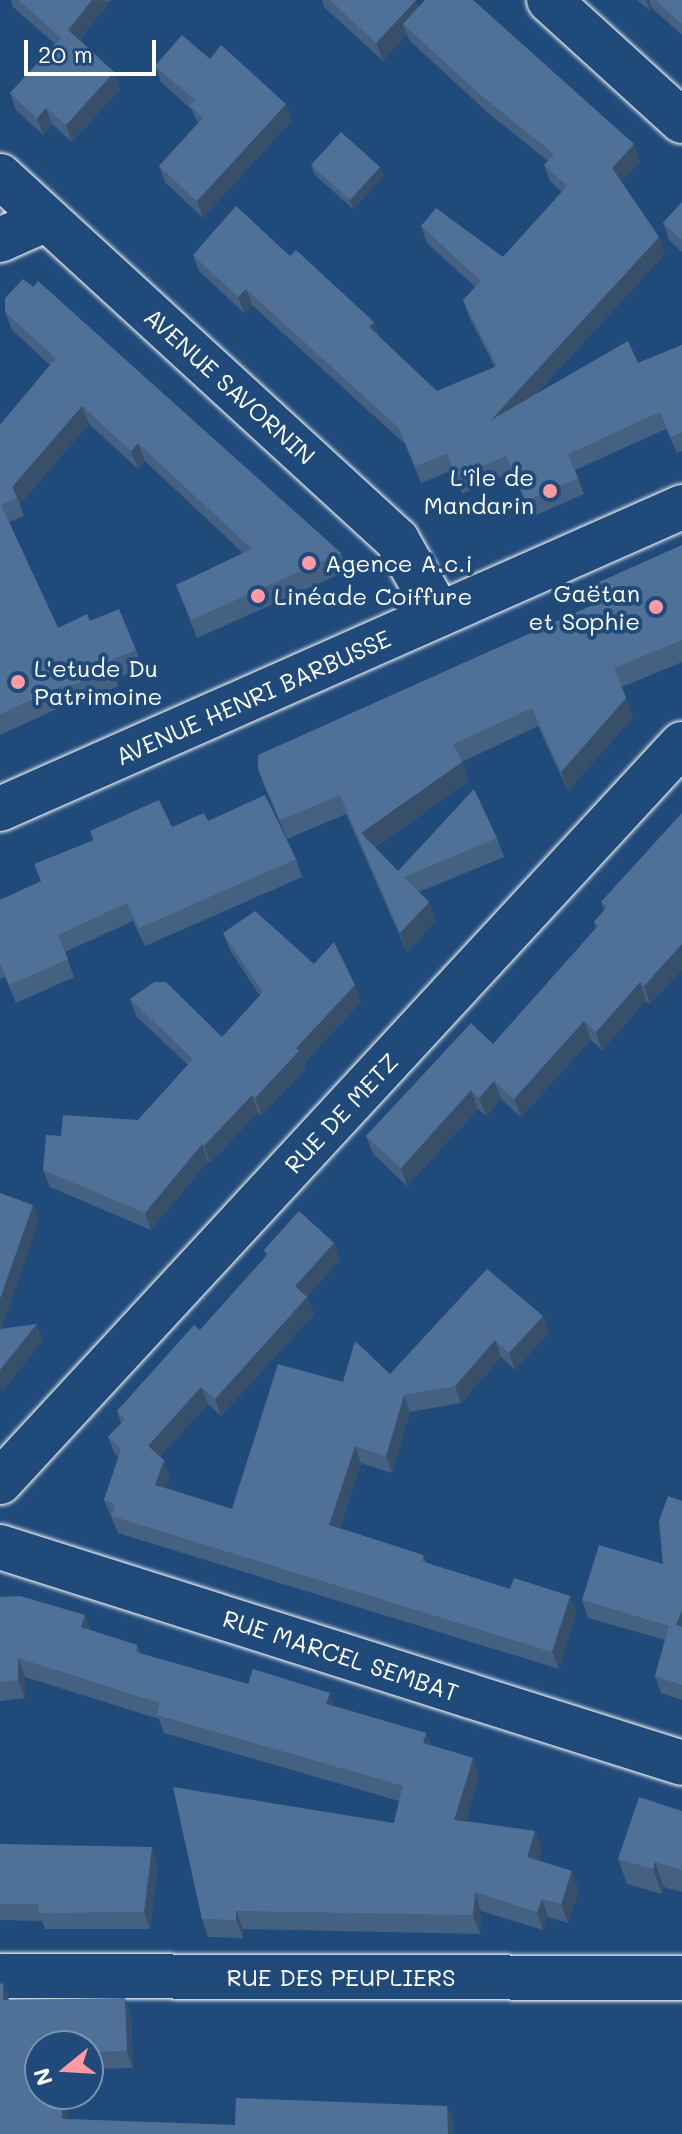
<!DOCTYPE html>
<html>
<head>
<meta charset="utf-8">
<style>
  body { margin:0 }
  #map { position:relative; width:682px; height:2134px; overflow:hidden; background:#1f4a7a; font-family:Mali,sans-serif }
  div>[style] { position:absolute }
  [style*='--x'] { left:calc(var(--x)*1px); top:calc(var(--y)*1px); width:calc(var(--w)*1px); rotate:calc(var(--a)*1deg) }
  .roads { filter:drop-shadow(0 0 2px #fff) drop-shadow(0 0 2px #fff) }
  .minor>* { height:44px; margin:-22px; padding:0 22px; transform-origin:22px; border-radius:22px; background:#1f4a7a }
  .major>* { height:44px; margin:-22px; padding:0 22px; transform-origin:22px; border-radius:22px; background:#1f4a7a }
  .wall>* { inset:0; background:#456182 }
  .shaded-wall>* { inset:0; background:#384f6a }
  .building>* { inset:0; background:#507197 }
  .dots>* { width:22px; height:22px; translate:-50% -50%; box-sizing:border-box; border:4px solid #1f4a7a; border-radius:50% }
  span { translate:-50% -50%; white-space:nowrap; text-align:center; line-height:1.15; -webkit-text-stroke:8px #1f4a7a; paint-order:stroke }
  .street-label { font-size:24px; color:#fff }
  .poi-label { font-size:24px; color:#fff }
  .right { translate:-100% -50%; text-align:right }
  .left { translate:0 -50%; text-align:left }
  .north { position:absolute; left:24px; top:2030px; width:80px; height:80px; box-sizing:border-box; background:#1f4a7a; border:2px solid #7992af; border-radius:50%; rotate:252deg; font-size:22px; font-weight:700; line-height:32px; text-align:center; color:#fff }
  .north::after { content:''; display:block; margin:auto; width:28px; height:36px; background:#ff9aa2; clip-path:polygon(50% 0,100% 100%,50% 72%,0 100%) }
  .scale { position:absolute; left:24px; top:40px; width:132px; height:36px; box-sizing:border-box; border:4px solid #fff; border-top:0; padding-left:10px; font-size:24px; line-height:28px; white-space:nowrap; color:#fff; -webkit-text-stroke:6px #1f4a7a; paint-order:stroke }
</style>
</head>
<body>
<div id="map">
  <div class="roads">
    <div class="minor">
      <i style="--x:549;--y:0;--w:180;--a:42.3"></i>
      <i style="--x:0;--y:176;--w:539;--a:42.52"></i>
      <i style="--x:397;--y:540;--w:85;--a:60.4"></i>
      <i style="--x:0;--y:240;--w:51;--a:-24.1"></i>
      <i style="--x:0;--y:1482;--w:1005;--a:-47.26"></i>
      <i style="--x:0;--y:1547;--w:715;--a:17.57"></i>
      <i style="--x:0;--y:1976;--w:682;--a:0.17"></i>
    </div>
    <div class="major">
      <i style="--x:0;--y:809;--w:746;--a:-23.88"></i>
    </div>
  </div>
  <div class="wall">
    <i style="clip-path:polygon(11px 0,110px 0,80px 40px,114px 72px,120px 89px,72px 142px,52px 124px,43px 135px,16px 110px,10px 93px,55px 44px,13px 7px)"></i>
    <i style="clip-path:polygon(322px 0,416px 0,418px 7px,640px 161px,621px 182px,665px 254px,536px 394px,638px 363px,682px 345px,682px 451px,677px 453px,666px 429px,575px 470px,584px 494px,532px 517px,512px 472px,462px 494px,453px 470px,421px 483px,405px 444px,252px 305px,244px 313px,199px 271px,193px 255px,290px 256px,374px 322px,380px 338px,437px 391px,495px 367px,469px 317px,463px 300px,475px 287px,427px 243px,421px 226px,503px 257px,562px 192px,550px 181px,544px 165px,548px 161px,488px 113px,409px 40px,407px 34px,383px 61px,324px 7px)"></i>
    <i style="clip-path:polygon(637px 0,682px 0,682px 35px,652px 8px,650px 11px)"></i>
    <i style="clip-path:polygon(210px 59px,292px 120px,203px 218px,165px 182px,159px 166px,198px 123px,191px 109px,161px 82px,155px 66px)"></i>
    <i style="clip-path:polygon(311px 165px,380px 167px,384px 176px,353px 209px,315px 175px)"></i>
    <i style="clip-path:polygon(682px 202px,682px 252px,669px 240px,663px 223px)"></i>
    <i style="clip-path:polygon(5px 312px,341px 553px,347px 571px,197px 638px,176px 585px,243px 553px,145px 461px,138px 469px,89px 424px,20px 504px,24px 516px,9px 522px,58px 628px,90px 621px,136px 650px,142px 668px,116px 679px,118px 686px,70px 707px,68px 704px,0 735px,0 425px,50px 365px,12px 330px)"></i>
    <i style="clip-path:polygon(682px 545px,682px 662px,622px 687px,633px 717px,568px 791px,538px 726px,462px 762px,469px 781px,375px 847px,398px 871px,497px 838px,504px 857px,419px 892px,429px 902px,436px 921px,407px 952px,346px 814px,287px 839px,265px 788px,258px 769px,592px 606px,586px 588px)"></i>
    <i style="clip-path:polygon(682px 813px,650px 1004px,646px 1001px,602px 1050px,591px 1040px,521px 1117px,501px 1099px,486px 1116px,478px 1109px,407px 1186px,373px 1154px,366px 1136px,493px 1044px,596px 928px,594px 922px,604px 910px,601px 902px)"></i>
    <i style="clip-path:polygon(208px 821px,296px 859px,302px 877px,145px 946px,133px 921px,65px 952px,74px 977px,16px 1003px,5px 977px,0 979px,0 900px,41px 882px,93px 840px,90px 831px,172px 827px)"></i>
    <i style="clip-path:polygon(223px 933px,314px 964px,361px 1002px,304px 1063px,306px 1068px,262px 1115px,258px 1112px,210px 1163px,208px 1161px,151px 1230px,50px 1187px,43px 1170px,61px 1136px,138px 1120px,188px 1065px,136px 1016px,130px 999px,222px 1037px,260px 996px,230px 950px)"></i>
    <i style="clip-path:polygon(334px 1243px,340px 1260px,307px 1296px,314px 1314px,221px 1416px,208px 1404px,160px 1456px,164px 1460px,170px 1477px,166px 1488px,232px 1509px,343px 1382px,390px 1374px,543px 1316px,549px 1332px,515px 1370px,501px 1357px,461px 1403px,410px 1412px,392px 1473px,361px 1463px,340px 1528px,423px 1555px,426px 1563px,510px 1589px,570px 1596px,576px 1613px,559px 1669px,118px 1533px,104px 1500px,119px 1458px,114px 1453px,108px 1437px,121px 1423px,117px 1411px,200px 1330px,266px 1256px,264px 1250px)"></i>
    <i style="clip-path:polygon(682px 1501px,682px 1700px,661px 1693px,655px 1676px,665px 1640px,588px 1618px,582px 1600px,663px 1564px)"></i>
    <i style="clip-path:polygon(0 1597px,91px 1631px,137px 1645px,140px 1653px,248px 1684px,335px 1706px,426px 1733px,431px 1745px,473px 1758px,479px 1776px,466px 1821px,535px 1831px,542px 1849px,538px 1860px,579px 1890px,568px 1923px,548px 1917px,543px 1930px,481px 1911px,480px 1934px,243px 1929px,243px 1938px,208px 1937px,202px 1919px,394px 1823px,399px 1801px,164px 1733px,159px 1719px,25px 1677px,25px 1698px,0 1701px)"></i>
    <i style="clip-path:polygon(682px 1811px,682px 1892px,664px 1887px,662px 1894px,627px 1884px,618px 1859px)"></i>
    <i style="clip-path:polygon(0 1844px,158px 1863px,150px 1929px,45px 1929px,42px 1921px,0 1920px)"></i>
    <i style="clip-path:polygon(3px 1984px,9px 2000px,131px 2015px,133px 2068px,88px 2069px,88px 2046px,40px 2046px,67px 2094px,68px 2119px,235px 2125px,447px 2106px,454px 2123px,0 2134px)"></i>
  </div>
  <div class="shaded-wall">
    <i style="clip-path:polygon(92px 0,111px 1px,75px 46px,68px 30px)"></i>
    <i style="clip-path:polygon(416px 0,422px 18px,403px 24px,407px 34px,383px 61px,376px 43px)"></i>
    <i style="clip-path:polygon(646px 0,649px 0,652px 8px,650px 11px)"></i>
    <i style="clip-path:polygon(114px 72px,120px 89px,72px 142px,66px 125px)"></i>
    <i style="clip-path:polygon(286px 104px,292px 120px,203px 218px,197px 201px)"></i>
    <i style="clip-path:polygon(46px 108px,52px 124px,43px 135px,37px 118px)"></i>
    <i style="clip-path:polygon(634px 144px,640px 161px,618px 185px,612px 168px)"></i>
    <i style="clip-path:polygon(380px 167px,384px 176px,353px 209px,350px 200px)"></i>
    <i style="clip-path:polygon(659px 237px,665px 254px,497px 436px,491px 420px)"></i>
    <i style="clip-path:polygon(246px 289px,252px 305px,244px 313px,238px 297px)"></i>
    <i style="clip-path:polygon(374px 322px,380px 338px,369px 327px)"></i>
    <i style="clip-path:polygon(82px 406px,89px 424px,20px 504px,12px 487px)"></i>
    <i style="clip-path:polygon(138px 443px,145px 461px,138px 469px,131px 451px)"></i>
    <i style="clip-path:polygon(626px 698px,633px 717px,568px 791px,561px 772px)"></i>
    <i style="clip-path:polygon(462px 762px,469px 781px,368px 851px,361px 833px)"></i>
    <i style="clip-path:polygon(429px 902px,436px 921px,407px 952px,400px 933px)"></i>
    <i style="clip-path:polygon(682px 944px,682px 970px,650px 1004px,644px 986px)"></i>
    <i style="clip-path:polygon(640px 982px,646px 1001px,602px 1050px,596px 1032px)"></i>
    <i style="clip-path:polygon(355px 985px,361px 1002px,304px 1063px,306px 1068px,262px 1115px,255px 1098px,296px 1048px)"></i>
    <i style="clip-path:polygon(584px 1021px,591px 1040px,521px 1117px,514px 1099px)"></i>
    <i style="clip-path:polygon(494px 1081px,501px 1099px,486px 1116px,479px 1098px)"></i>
    <i style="clip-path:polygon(471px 1090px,478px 1109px,407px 1186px,401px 1168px)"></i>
    <i style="clip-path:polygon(252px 1095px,258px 1112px,210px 1163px,204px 1146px)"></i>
    <i style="clip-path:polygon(202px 1144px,208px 1161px,151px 1230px,145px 1213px)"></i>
    <i style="clip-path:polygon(33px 1205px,39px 1221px,0 1333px,0 1299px)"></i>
    <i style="clip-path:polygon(334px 1243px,340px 1260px,302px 1303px,295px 1286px)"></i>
    <i style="clip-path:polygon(307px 1297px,314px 1314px,221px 1416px,215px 1399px)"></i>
    <i style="clip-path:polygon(543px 1316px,549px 1332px,515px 1370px,509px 1353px)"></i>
    <i style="clip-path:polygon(37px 1324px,43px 1341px,2px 1392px,0 1387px,0 1370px)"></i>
    <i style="clip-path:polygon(495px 1340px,501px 1357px,461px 1403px,455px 1386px)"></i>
    <i style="clip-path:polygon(201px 1387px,208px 1404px,154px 1463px,148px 1446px)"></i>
    <i style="clip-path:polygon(404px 1395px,410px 1412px,392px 1473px,386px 1456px)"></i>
    <i style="clip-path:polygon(355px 1446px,361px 1463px,335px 1542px,329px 1525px)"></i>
    <i style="clip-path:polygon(164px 1460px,170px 1477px,162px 1502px,155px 1485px)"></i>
    <i style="clip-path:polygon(570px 1596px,576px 1613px,559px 1669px,552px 1652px)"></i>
    <i style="clip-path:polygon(682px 1610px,682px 1641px,676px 1625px)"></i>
    <i style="clip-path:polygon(85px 1615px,92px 1633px,81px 1627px)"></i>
    <i style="clip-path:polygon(18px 1658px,25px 1677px,25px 1698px,18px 1680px)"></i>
    <i style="clip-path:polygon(330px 1693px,337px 1711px,326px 1704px)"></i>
    <i style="clip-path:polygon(426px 1733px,433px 1752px,423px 1743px)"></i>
    <i style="clip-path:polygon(473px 1758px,479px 1776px,461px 1838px,454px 1820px)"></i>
    <i style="clip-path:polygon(535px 1831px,542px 1849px,533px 1875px,527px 1857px)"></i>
    <i style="clip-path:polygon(152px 1847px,158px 1863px,150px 1929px,144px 1912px)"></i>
    <i style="clip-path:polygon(655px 1862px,664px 1887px,662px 1894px,653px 1869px)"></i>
    <i style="clip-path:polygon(572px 1871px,579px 1890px,568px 1923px,561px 1904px)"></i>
    <i style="clip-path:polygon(475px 1892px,481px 1911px,480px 1934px,473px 1915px)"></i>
    <i style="clip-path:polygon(542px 1899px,548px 1917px,543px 1930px,537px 1912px)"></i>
    <i style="clip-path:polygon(236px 1911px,243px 1929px,243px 1938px,236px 1920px)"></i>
    <i style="clip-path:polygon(3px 1984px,9px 2001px,3px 2000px)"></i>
    <i style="clip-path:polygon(125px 1998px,131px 2015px,133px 2068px,127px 2051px)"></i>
    <i style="clip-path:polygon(62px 2094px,67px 2094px,69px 2134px,62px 2119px)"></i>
    <i style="clip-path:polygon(447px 2106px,454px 2123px,454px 2134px,448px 2134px)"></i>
  </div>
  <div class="building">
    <i style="clip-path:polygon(19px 0,92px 0,68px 30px,114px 72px,66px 125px,46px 108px,37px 118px,10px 93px,61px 38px)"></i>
    <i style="clip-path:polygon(330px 0,416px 0,376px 43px)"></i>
    <i style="clip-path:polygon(425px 0,473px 0,634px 144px,612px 168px,659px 237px,491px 420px,628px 341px,638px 363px,682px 345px,682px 432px,671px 437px,660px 412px,568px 454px,578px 478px,526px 501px,506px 456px,456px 477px,447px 454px,415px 466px,399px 428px,246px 289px,238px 297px,193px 255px,236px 206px,290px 256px,296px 250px,374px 322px,369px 327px,437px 391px,497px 366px,463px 300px,481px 281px,421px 226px,436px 208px,503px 257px,567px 186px,544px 165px,554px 154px,482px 96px,403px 24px)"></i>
    <i style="clip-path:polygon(655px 0,682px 0,682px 24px)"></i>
    <i style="clip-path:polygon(182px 35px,210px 59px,221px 45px,286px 104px,197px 201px,159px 166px,203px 118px,190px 106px,195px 100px,155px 66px)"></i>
    <i style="clip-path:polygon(341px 132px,380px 167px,350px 200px,311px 165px)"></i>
    <i style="clip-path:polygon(682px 202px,682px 240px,663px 223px)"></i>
    <i style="clip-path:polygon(23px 279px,33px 287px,38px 281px,341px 553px,191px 620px,176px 585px,252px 549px,138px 443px,131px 451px,82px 406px,12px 487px,17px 498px,1px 505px,58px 628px,87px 614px,90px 621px,119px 609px,136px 650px,109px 661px,112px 668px,63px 689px,62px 686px,0 714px,0 425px,56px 358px,5px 312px,5px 298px)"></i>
    <i style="clip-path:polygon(682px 545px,682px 640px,614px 668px,626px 698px,561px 772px,532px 708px,453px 744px,462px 762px,361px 833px,398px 871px,474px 789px,497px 838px,404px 877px,429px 902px,400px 933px,340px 795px,280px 820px,258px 769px,258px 755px,593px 605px,586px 588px)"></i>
    <i style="clip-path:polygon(265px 795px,296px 859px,139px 928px,127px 903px,58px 935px,68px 959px,9px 985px,0 963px,0 900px,41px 881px,34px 864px,94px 840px,90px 831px,159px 800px,172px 827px,204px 813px,208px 821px)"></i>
    <i style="clip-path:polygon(682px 813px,682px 944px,644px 986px,640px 982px,596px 1032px,584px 1021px,514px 1099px,494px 1081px,479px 1098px,471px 1090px,401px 1168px,366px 1136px,471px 1023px,493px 1044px,598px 926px,594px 922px,607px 907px,601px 902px)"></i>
    <i style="clip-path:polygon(255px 911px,314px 964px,334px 942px,355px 985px,296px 1048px,299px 1051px,255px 1098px,252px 1095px,204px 1146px,202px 1144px,145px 1213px,43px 1170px,46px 1135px,61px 1136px,63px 1115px,138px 1120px,193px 1059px,130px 999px,154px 982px,166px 982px,222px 1037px,263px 992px,223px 933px)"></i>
    <i style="clip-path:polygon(0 1193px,33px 1205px,0 1299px)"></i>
    <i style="clip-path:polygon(299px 1211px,334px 1243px,295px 1286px,307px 1297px,215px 1399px,201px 1387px,148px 1446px,164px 1460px,155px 1485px,232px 1509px,278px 1364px,343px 1382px,355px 1341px,390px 1374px,487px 1269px,543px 1316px,509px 1353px,495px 1340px,455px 1386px,404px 1395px,386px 1456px,355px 1446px,329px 1525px,423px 1555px,421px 1561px,510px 1589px,514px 1578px,570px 1596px,552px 1652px,112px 1516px,115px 1504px,104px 1500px,121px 1449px,108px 1437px,125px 1419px,117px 1411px,194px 1325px,200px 1330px,268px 1254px,264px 1250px)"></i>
    <i style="clip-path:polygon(37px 1324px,0 1370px,0 1329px)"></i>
    <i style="clip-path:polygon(668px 1496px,682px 1501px,682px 1610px,676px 1625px,682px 1627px,682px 1685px,655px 1676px,669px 1626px,582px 1600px,599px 1545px,663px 1564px,659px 1521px)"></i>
    <i style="clip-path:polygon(20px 1596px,85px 1615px,81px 1627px,137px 1645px,135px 1652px,248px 1684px,253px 1669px,330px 1693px,326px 1704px,426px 1733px,423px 1743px,473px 1758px,454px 1820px,535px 1831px,527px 1857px,572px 1871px,561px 1904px,542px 1899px,537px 1912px,475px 1892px,473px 1915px,236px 1911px,236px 1920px,202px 1919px,173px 1787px,394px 1823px,403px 1786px,157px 1715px,160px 1703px,18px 1658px,18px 1680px,0 1682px,0 1597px)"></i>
    <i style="clip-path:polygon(639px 1797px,682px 1811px,682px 1870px,655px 1862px,653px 1869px,618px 1859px)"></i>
    <i style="clip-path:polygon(0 1844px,152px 1847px,144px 1912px,39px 1913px,39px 1904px,0 1904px)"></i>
    <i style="clip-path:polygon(0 1983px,3px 1984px,3px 2000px,125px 1998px,127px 2051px,88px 2052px,88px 2046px,40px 2046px,40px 2094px,62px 2094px,62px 2119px,235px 2125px,236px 2098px,447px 2106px,448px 2134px,0 2134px)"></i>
  </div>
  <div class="dots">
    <i style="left:550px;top:491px;background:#ff9aa2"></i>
    <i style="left:309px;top:563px;background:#ff9aa2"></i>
    <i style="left:258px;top:596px;background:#ff9aa2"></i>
    <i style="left:656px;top:607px;background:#ff9aa2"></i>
    <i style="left:18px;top:682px;background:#ff9aa2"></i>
  </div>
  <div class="street-label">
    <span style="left:230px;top:386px;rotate:42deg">AVENUE SAVORNIN</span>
    <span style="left:253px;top:697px;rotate:-24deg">AVENUE HENRI BARBUSSE</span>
    <span style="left:341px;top:1113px;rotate:-47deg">RUE DE METZ</span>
    <span style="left:341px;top:1655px;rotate:18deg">RUE MARCEL SEMBAT</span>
    <span style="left:341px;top:1977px">RUE DES PEUPLIERS</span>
  </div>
  <div class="poi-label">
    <span class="right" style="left:534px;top:491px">L'île de<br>Mandarin</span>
    <span class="left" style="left:325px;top:563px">Agence A.c.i</span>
    <span class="right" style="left:640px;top:607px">Gaëtan<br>et Sophie</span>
    <span class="left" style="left:274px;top:596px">Linéade Coiffure</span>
    <span class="left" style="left:34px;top:682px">L'etude Du<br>Patrimoine</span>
  </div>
  <div class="north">N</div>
  <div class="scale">20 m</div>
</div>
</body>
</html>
